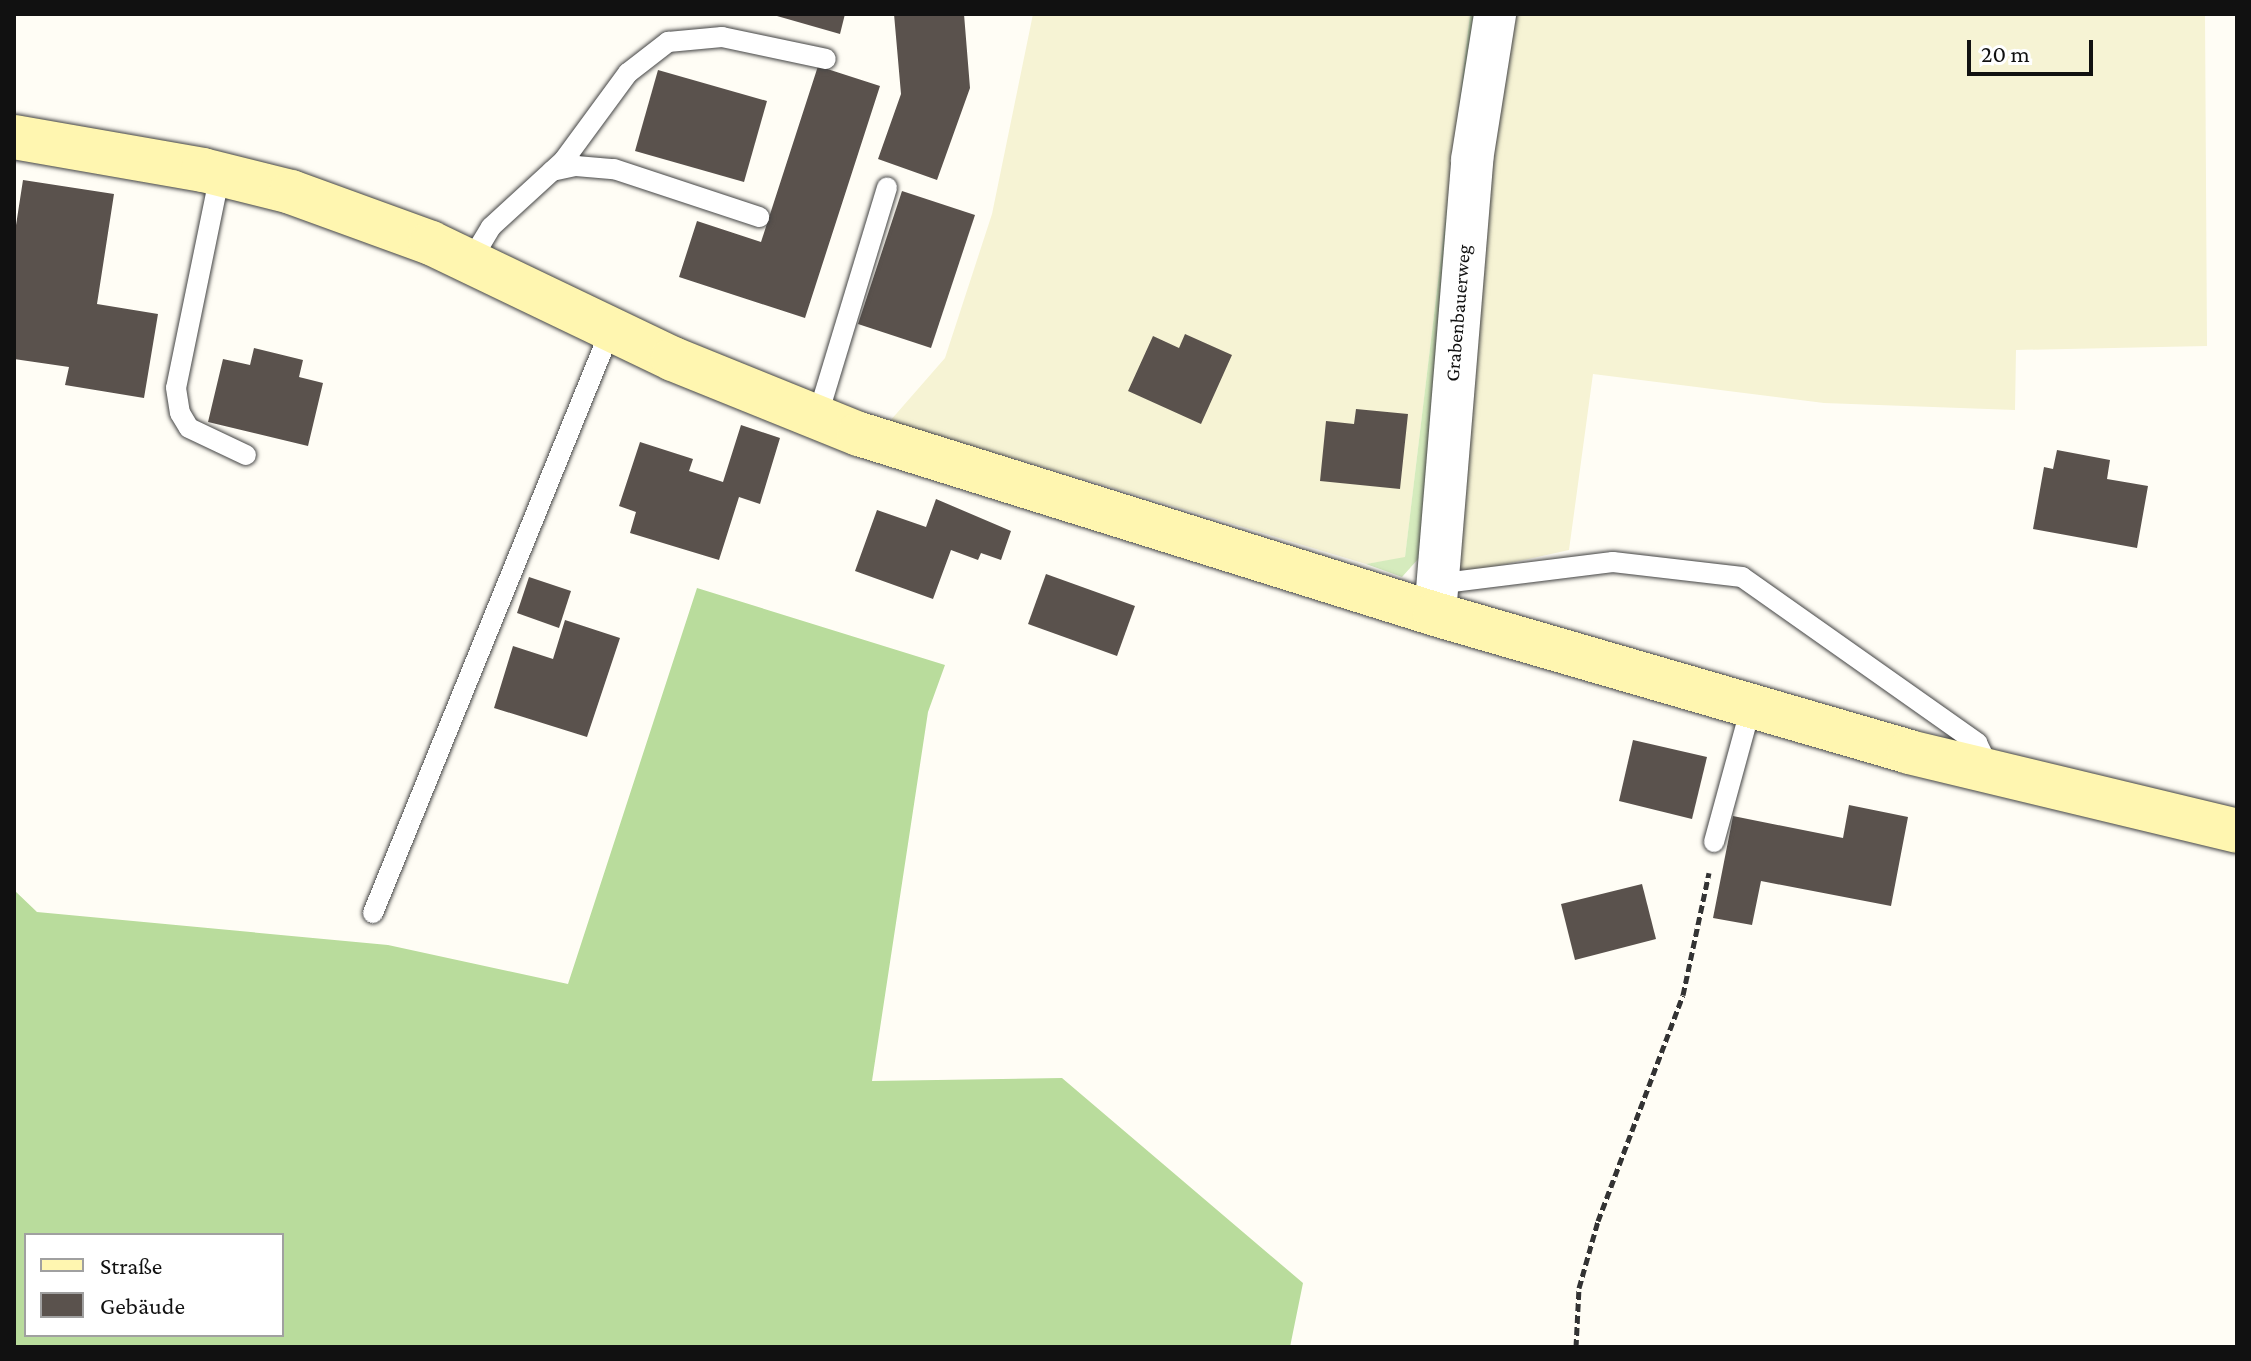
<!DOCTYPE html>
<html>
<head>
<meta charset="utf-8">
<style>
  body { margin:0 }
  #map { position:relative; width:2251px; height:1361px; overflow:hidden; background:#fffdf5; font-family:"Crimson Pro",serif }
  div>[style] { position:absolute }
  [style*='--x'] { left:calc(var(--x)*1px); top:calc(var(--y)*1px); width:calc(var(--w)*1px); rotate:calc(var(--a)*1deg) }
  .farmland>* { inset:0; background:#f6f3d4 }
  .green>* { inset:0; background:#d5ebbd }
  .forest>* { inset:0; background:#b9dc9c }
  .building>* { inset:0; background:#5a524d }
  .path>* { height:5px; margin-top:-2.5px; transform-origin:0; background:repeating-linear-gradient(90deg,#333 0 8px,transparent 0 12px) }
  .roads { filter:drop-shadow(0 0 2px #444) drop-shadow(0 0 2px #444) }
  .lane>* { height:20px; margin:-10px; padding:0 10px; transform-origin:10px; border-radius:10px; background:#fff }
  .street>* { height:42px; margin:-21px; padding:0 21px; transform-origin:21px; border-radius:21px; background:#fff }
  .secondary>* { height:44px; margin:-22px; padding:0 22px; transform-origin:22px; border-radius:22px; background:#fff6b0 }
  span { translate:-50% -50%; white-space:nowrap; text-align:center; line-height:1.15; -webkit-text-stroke:8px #fff; paint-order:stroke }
  .street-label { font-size:20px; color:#111 }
  .frame { position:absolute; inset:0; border:16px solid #111; pointer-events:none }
  .legend { position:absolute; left:24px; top:1233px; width:260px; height:104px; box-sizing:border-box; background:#fff; border:2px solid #a0a0a0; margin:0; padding:10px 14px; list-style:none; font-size:24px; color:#111 }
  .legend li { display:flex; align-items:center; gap:16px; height:40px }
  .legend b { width:40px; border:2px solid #a0a0a0 }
  .scale { position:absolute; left:1967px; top:40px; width:126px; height:36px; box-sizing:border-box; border:4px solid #111; border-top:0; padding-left:10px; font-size:24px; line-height:28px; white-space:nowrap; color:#111; -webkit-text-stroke:6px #fff; paint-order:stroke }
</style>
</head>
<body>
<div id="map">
  <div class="farmland">
    <i style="clip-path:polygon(1033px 14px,1470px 14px,1405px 558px,1366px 564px,890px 421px,945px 358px,992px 214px)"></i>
    <i style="clip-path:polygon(1508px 14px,2205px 14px,2207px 346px,2016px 350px,2015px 410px,1824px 403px,1593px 374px,1569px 550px,1470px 572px,1460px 569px,1451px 526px)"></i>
  </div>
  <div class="green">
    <i style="clip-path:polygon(1470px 14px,1482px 14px,1419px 558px,1402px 577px,1366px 564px,1405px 557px)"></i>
  </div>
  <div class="forest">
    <i style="clip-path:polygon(evenodd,697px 588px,945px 665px,928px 712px,872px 1081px,1062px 1078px,1303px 1283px,1290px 1347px,14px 1347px,14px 890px,37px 912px,388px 945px,568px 984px,697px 588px,26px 1235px,282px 1235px,282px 1335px,26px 1335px,26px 1235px)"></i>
  </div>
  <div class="building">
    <i style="clip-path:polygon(770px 14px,845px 14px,840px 34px)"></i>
    <i style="clip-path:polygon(894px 14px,964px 14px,970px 88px,937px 180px,878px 159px,901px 94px)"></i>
    <i style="clip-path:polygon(818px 66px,880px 86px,805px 318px,679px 277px,697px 221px,761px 242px)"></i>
    <i style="clip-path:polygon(658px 70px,767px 101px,744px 182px,635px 151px)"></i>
    <i style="clip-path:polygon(23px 180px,114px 194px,97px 304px,158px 314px,144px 398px,65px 385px,69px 367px,14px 359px,14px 238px)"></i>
    <i style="clip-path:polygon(902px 191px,975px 215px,931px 348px,858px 324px)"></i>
    <i style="clip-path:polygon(1185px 334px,1232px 355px,1201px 424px,1128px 391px,1153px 336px,1179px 348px)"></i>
    <i style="clip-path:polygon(254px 348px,303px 360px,299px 377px,323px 383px,308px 446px,208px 422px,223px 359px,250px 365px)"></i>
    <i style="clip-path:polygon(1356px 409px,1408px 414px,1400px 489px,1320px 481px,1326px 421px,1354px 424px)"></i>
    <i style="clip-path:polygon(741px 425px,780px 438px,760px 504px,739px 497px,719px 560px,630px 533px,636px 512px,619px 506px,640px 442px,693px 459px,689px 471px,723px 482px)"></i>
    <i style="clip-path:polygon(2057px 450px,2110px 460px,2107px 479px,2148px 486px,2137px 548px,2033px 529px,2044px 467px,2053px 469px)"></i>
    <i style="clip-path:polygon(936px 499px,1011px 531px,1001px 560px,981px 553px,978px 560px,951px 550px,933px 599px,855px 571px,877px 510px,926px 527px)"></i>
    <i style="clip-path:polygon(1046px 574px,1135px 606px,1117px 656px,1028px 624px)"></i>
    <i style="clip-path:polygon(529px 577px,571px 591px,559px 628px,517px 613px)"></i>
    <i style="clip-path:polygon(565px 620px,620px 638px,587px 737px,494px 708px,513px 646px,553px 659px)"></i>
    <i style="clip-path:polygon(1633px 740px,1707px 757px,1692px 819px,1619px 801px)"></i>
    <i style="clip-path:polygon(1849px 805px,1908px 817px,1891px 906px,1761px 881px,1752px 925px,1713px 918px,1733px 816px,1843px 838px)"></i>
    <i style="clip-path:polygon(1642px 884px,1656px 939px,1575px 960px,1561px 904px)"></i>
  </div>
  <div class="path">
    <i style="--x:1576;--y:1347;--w:59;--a:-87.1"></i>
    <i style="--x:1579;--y:1288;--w:70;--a:-74.2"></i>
    <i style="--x:1598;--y:1221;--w:241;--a:-69.4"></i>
    <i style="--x:1683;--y:995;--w:125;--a:-78"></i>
  </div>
  <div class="roads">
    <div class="lane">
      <i style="--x:552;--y:171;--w:25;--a:-12"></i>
      <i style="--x:576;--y:166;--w:38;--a:5"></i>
      <i style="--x:614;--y:169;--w:153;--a:18.3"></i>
      <i style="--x:220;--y:174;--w:218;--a:101.6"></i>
      <i style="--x:176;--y:388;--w:25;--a:81"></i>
      <i style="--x:180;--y:413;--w:17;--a:59"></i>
      <i style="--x:189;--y:428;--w:63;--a:25.3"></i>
      <i style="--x:470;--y:262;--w:41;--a:-59"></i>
      <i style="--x:491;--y:227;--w:99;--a:-42.5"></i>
      <i style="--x:564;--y:160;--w:108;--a:-53.7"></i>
      <i style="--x:628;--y:73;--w:51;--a:-37.8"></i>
      <i style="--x:668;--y:42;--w:54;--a:-5.3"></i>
      <i style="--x:722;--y:37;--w:106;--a:11.9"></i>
      <i style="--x:817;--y:418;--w:241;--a:-73.1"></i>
      <i style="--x:1436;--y:584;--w:178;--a:-7.1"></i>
      <i style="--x:1613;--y:562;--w:130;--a:6.6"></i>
      <i style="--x:1742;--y:577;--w:288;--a:35.2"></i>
      <i style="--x:1977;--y:743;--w:28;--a:64"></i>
      <i style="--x:1714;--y:842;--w:140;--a:-74.7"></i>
      <i style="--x:373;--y:913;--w:631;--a:-67.83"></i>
    </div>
    <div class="street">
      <i style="--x:1435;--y:614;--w:456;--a:-85.3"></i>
      <i style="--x:1472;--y:160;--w:148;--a:-81"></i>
    </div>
    <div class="secondary">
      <i style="--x:14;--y:137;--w:192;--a:9.9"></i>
      <i style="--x:203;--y:170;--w:91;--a:14"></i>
      <i style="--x:291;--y:192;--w:149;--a:20"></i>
      <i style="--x:431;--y:243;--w:268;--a:25.6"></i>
      <i style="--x:673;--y:359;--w:201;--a:22"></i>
      <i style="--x:859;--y:434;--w:603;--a:17.35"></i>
      <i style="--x:1435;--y:614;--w:494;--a:16.2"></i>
      <i style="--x:1909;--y:752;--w:337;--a:13.5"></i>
    </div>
  </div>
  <div class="street-label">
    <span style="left:1458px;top:313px;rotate:-85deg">Grabenbauerweg</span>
  </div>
  <div class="frame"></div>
  <ul class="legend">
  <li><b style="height:10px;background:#fff6b0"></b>Straße</li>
  <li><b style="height:22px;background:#5a524d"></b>Gebäude</li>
  </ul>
  <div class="scale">20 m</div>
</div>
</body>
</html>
